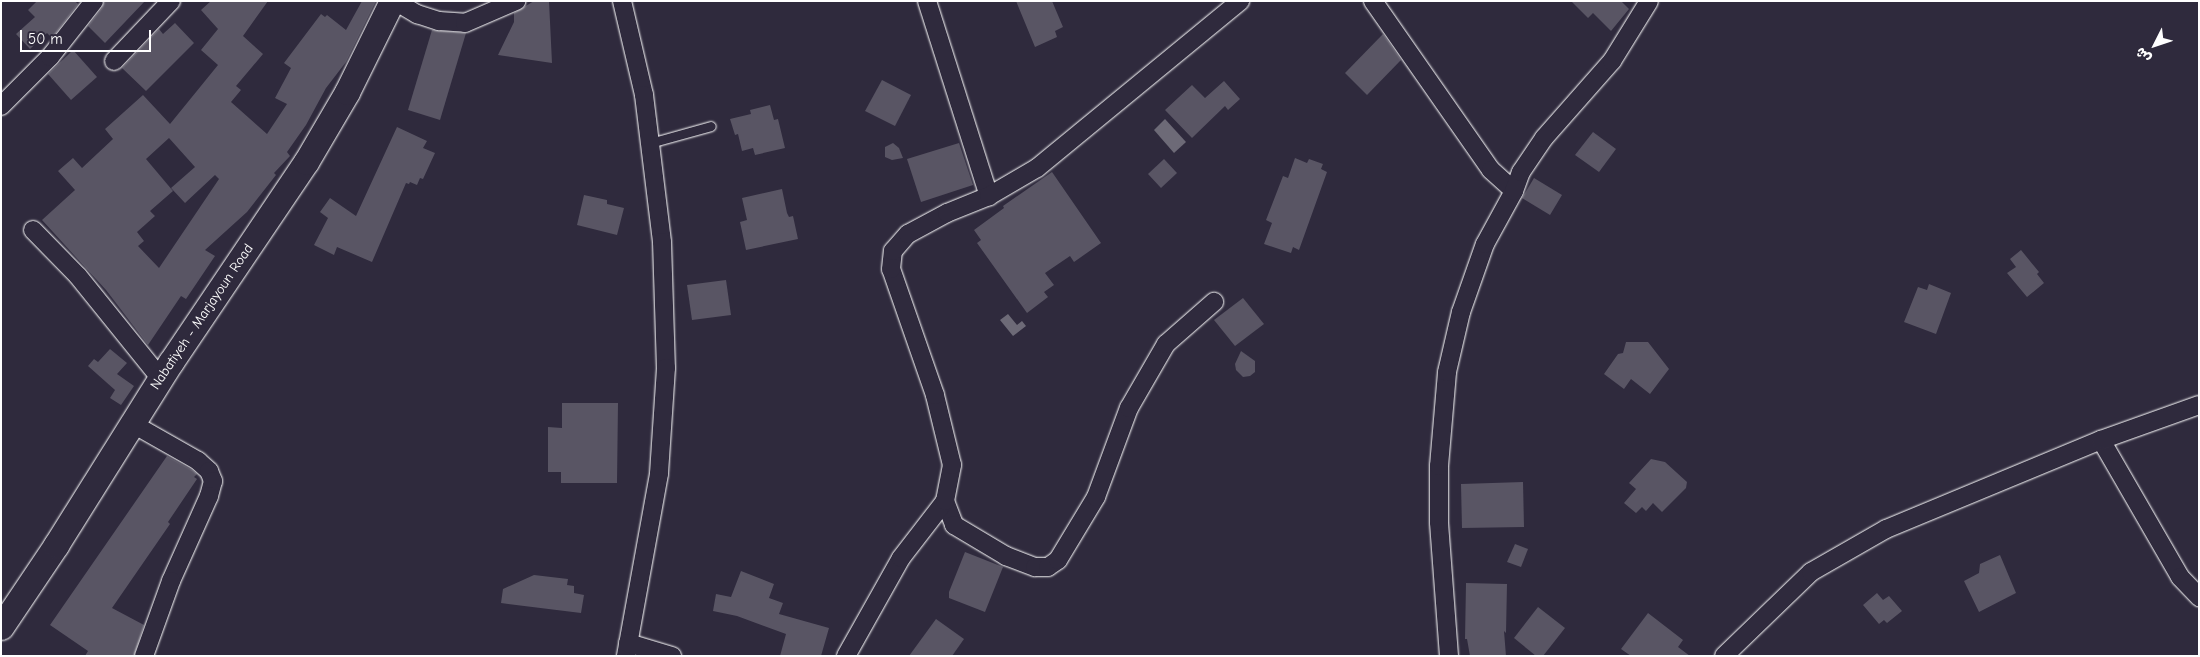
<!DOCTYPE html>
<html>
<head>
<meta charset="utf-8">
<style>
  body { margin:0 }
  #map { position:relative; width:2200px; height:657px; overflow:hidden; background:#2f2a3d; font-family:"Comic Neue","Playpen Sans Arabic",sans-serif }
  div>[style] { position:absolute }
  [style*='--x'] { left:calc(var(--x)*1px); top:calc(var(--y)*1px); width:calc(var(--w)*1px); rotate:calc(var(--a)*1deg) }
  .water>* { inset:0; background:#6d6a77 }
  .building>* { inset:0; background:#595564 }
  .roads { filter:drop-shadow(0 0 1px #fff) drop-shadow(0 0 1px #fff) }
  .lane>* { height:9px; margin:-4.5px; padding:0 4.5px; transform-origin:4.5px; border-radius:4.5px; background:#2f2a3d }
  .street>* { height:18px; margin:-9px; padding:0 9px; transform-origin:9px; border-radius:9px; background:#2f2a3d }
  .secondary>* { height:25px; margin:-12.5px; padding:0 12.5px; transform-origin:12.5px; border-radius:12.5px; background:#2f2a3d }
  span { translate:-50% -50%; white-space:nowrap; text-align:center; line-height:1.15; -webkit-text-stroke:4px #2f2a3d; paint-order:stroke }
  .street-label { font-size:14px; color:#fff }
  .frame { position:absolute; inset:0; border:2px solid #fff; pointer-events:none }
  .north { position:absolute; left:2130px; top:20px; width:50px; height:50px; -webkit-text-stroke:4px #2f2a3d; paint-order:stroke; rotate:229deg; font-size:14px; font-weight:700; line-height:20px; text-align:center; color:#fff }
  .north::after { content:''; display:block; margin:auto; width:18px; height:22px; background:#fff; clip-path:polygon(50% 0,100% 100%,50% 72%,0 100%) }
  .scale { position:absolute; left:20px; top:30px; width:131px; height:22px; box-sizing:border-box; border:2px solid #fff; border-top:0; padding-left:6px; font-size:15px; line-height:18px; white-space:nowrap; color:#fff; -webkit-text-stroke:4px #2f2a3d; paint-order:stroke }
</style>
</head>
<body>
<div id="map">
  <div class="water">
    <i style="clip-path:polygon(1165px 119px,1186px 142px,1174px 153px,1154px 130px)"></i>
    <i style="clip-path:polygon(1008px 314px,1017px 325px,1022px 321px,1026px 326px,1013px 336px,1000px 320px)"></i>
  </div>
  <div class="building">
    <i style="clip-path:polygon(37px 1px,75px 1px,78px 4px,52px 38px,47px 33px,30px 49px,16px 34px,35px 17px,28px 10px)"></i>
    <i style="clip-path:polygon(104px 1px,145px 1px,105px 43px,88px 26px,102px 8px)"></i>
    <i style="clip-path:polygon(evenodd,211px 1px,268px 1px,243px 36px,263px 54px,236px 86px,241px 90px,231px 102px,267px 134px,287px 104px,275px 98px,291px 68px,284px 63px,321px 14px,325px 17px,327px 15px,346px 30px,362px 1px,376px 1px,346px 62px,326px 88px,306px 125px,287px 152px,290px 156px,274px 173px,276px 175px,247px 212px,205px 250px,215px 256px,186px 299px,181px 296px,148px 345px,106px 290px,42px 220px,75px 190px,58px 171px,73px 158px,82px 168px,113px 139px,105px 129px,143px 95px,170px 124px,218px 65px,201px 50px,218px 29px,201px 10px,211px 1px,169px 138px,195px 167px,171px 188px,185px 203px,215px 175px,219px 179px,159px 268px,138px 246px,144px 241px,137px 232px,155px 216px,150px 211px,173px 191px,146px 159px,169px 138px)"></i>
    <i style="clip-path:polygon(534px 1px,549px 1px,552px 63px,498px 55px,514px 22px,514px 13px)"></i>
    <i style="clip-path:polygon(1016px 1px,1052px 1px,1063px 27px,1055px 31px,1057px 37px,1035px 47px)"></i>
    <i style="clip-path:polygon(1571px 1px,1621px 1px,1629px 9px,1611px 31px,1593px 13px,1588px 18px)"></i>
    <i style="clip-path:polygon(175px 23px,194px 43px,146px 91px,122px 68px,159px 29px,163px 34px)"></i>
    <i style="clip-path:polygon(432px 30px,466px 33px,440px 120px,408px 110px)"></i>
    <i style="clip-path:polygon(1383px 34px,1401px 60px,1367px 95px,1345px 73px)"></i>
    <i style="clip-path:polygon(73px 50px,97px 77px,71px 100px,48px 74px)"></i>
    <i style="clip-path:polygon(882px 80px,911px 95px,895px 126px,865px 111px)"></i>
    <i style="clip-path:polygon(1224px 81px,1240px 99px,1228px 110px,1225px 106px,1192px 138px,1165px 110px,1192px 85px,1205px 98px)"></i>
    <i style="clip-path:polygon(770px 105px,774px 120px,778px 119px,785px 148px,755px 155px,753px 148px,742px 151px,738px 134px,735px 135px,730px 119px,751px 114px,750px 110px)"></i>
    <i style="clip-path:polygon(397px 127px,427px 141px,423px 148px,435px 153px,423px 179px,420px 178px,417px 185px,410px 182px,409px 184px,406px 183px,372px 262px,337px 247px,334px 255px,314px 245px,328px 218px,320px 212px,330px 198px,356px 216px)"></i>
    <i style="clip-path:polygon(1593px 132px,1616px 149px,1599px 172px,1575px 155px)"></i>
    <i style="clip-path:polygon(893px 143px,899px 148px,903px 158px,892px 160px,885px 157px,885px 147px)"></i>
    <i style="clip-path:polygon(959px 143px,973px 185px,921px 202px,907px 159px)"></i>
    <i style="clip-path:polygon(1295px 158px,1307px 163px,1309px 159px,1323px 164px,1321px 169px,1327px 172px,1299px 250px,1293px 247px,1291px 253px,1264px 244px,1272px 223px,1266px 220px,1283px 176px,1288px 178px)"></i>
    <i style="clip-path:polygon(1164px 159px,1177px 173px,1161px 188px,1148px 174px)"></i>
    <i style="clip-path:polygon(1052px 172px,1101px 243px,1074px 262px,1070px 256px,1045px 273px,1054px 285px,1044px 292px,1048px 297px,1027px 313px,977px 243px,981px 240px,974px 230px,1004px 208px,1003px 206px)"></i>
    <i style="clip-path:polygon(1534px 178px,1562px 195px,1550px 215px,1522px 198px)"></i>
    <i style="clip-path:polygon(782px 189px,787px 213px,789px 217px,793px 216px,798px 239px,746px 250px,740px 222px,747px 220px,742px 198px)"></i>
    <i style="clip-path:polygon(584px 195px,607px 200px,607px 204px,624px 208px,617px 235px,577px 225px)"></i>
    <i style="clip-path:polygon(2021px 250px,2039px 272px,2037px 274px,2044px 283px,2027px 297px,2007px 273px,2016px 267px,2010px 259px)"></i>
    <i style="clip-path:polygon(726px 280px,731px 315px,692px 320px,687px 285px)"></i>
    <i style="clip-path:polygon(1929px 284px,1951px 293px,1936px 334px,1904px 322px,1918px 287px,1927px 290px)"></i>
    <i style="clip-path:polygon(1243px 298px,1264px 324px,1235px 346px,1214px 320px)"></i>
    <i style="clip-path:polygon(1626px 342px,1648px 342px,1669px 369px,1650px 394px,1631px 379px,1624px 389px,1604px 374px,1618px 354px,1623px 353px)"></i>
    <i style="clip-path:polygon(110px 349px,127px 363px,117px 374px,134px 386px,121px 405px,110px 398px,115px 390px,88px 366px,94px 359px,98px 362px)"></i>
    <i style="clip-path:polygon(1241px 351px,1255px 361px,1255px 372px,1250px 376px,1243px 377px,1236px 370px,1235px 364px)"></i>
    <i style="clip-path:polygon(562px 403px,618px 403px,617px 483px,561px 483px,561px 472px,548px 472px,548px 427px,562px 428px)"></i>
    <i style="clip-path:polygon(167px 456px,192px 470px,197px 474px,194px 477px,197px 479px,168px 522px,170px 524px,112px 608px,144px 625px,134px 656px,85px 656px,88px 651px,50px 625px)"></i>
    <i style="clip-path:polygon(1651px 459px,1665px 462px,1687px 482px,1686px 488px,1662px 512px,1653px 503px,1646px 511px,1642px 507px,1636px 513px,1624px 503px,1636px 489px,1629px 483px)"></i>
    <i style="clip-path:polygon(1523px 482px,1524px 527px,1462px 528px,1461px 484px)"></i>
    <i style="clip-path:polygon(1515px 544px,1528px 549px,1521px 567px,1507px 562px)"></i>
    <i style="clip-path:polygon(965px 552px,1003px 567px,985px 612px,949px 598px,949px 592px)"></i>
    <i style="clip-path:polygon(2000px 555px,2016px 593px,1979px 612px,1964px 581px,1979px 573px,1980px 564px)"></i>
    <i style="clip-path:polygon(741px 571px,774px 584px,769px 598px,783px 603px,779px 614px,829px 628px,821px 656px,780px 656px,786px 634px,737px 616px,713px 611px,716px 594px,731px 597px)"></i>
    <i style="clip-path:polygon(534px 575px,568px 579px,567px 585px,574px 586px,574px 593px,584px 595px,581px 613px,501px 603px,503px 589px)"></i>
    <i style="clip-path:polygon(1466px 583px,1507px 584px,1506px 633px,1504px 631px,1506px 656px,1470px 656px,1467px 639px,1465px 639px)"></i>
    <i style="clip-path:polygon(1877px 593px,1883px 600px,1889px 596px,1902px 611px,1887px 623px,1884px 620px,1879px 624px,1863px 605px)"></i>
    <i style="clip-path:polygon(1538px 607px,1565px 628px,1543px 656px,1536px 656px,1514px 638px)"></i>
    <i style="clip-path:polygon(1648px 613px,1683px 640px,1678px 647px,1690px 656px,1631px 656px,1621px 649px)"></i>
    <i style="clip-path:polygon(936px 619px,964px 639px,952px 656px,909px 656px)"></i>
  </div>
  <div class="roads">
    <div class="lane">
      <i style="--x:650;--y:143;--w:63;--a:-15.6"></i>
    </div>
    <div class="street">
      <i style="--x:395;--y:1;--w:26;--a:31"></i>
      <i style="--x:417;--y:14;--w:23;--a:18"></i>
      <i style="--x:439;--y:21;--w:26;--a:4"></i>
      <i style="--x:465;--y:23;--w:56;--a:-23.3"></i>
      <i style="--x:622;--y:1;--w:97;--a:76.8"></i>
      <i style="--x:644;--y:95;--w:148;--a:83"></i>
      <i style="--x:662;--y:242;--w:126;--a:88.2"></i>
      <i style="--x:666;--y:368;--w:106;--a:93.8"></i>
      <i style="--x:659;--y:474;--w:185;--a:100.3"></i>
      <i style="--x:927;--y:1;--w:205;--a:72.4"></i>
      <i style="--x:1373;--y:1;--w:206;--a:55.1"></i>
      <i style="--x:1491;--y:170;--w:31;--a:42"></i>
      <i style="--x:114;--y:61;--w:83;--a:-46.5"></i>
      <i style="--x:1;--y:106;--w:69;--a:-45"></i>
      <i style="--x:50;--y:57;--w:71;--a:-51.8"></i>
      <i style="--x:33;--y:230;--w:64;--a:45.6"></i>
      <i style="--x:78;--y:276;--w:132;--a:51.1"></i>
      <i style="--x:133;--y:424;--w:75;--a:29.6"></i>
      <i style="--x:198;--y:461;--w:15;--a:42"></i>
      <i style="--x:209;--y:471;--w:11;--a:68"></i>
      <i style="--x:213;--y:481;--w:16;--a:105"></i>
      <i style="--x:209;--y:496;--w:93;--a:114.1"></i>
      <i style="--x:171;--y:581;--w:80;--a:109.8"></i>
      <i style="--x:2101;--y:440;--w:158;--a:60"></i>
      <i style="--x:2180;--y:577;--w:28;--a:46"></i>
      <i style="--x:945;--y:501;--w:26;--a:69"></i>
      <i style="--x:954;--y:525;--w:61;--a:30.8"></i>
      <i style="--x:1006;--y:556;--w:31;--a:21"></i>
      <i style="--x:1035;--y:567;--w:13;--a:0"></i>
      <i style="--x:1048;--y:567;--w:12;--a:-35"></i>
      <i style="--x:1058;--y:560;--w:74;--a:-58.9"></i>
      <i style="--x:1096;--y:497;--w:95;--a:-69.7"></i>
      <i style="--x:1129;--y:408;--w:74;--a:-60"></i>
      <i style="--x:1166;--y:344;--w:64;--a:-41.2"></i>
      <i style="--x:628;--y:643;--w:46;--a:16.5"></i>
      <i style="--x:846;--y:656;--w:112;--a:-60.7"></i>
      <i style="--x:901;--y:558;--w:72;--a:-52.3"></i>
      <i style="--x:945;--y:501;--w:37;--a:-79"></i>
      <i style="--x:952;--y:465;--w:72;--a:-103.7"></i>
      <i style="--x:935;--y:395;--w:133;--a:-109.2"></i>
      <i style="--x:891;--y:269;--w:18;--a:-84"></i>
      <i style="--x:893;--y:251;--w:23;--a:-49"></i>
      <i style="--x:908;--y:234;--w:44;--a:-28.3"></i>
      <i style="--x:947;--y:213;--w:45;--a:-22"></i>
      <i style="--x:989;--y:196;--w:56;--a:-30.3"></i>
      <i style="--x:1037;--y:168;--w:263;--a:-39.4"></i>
      <i style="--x:1449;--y:656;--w:134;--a:-94.3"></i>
      <i style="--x:1439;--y:522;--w:56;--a:-90"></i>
      <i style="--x:1439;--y:466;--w:94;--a:-85.1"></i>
      <i style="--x:1447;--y:372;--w:62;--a:-76.9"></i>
      <i style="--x:1461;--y:312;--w:72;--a:-70.6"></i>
      <i style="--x:1485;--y:244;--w:60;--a:-61.3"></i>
      <i style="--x:1514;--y:191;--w:20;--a:-70"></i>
      <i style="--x:1521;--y:172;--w:41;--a:-55.9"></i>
      <i style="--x:1544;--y:138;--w:103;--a:-48.6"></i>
      <i style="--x:1612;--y:61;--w:70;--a:-58.3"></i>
      <i style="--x:1724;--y:656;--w:121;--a:-44"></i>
      <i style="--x:1811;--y:572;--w:86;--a:-29.8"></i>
      <i style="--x:1886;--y:529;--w:233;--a:-22.5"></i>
      <i style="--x:2101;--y:440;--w:104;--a:-19.7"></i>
    </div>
    <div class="secondary">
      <i style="--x:1;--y:627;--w:99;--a:-56.1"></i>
      <i style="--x:56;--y:545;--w:216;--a:-57.9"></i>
      <i style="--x:171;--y:362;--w:241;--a:-56"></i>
      <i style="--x:306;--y:162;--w:81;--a:-59.6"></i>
      <i style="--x:347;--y:92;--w:102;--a:-63.7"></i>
    </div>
  </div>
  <div class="street-label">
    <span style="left:202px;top:317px;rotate:-56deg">Nabatiyeh - Marjayoun Road</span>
  </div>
  <div class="frame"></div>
  <div class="north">ش</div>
  <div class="scale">50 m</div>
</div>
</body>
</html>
